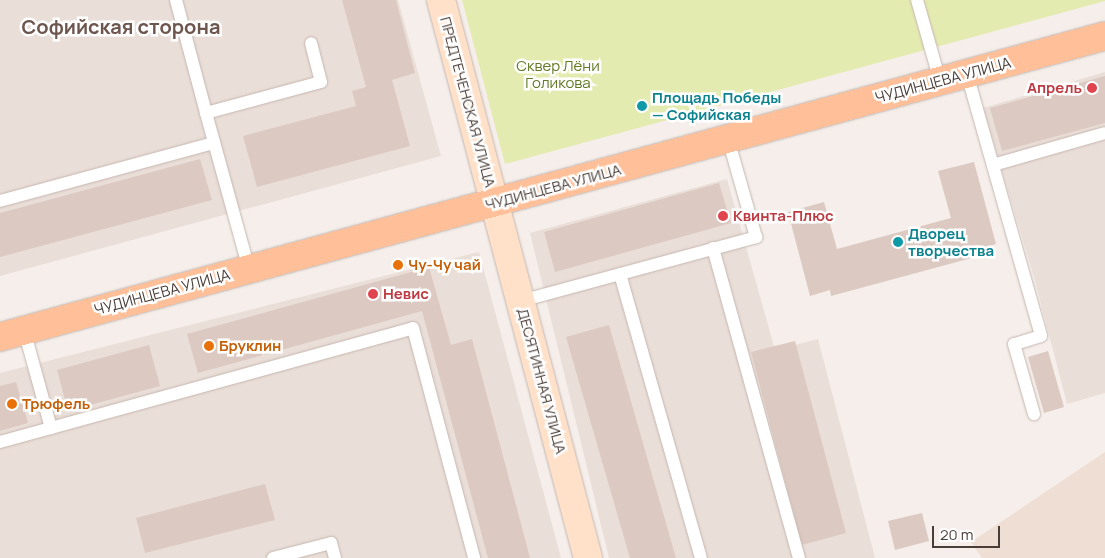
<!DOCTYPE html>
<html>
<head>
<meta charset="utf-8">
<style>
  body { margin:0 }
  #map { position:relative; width:1105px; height:558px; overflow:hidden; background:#f5eeea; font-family:Manrope,sans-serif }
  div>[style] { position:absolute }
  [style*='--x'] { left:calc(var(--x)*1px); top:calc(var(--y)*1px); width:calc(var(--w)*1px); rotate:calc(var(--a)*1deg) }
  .residential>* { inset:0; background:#eaded8 }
  .education>* { inset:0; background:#efded3 }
  .green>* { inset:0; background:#e4ebb1 }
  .building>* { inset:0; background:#dbc9c2 }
  .roads { filter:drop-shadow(0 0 1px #c5b6af) drop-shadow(0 0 1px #c5b6af) }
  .lane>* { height:12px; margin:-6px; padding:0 6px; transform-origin:6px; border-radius:6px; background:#fff }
  .secondary>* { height:28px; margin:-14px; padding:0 14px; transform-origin:14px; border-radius:14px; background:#ffe1ca }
  .primary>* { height:28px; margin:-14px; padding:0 14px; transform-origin:14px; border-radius:14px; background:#ffc099 }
  .dots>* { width:14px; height:14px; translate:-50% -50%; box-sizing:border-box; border:2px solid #fff; border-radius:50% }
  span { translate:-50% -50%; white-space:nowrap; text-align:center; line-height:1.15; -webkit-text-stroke:5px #fff; paint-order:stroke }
  .park-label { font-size:15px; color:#627a26 }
  .street-label { font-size:15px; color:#4a3d37 }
  .health-label { font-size:15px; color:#be3a42; font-weight:700 }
  .right { translate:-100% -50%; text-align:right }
  .left { translate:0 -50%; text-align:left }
  .culture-label { font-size:15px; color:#0d838f; font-weight:700 }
  .food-label { font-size:15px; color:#c56008; font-weight:700 }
  .district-label { font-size:20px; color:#6d564e; font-weight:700 }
  .scale { position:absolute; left:932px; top:526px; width:68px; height:22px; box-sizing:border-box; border:2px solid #4a3d37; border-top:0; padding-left:6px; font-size:15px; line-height:18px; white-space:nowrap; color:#4a3d37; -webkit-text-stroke:4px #fff; paint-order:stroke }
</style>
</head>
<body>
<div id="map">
  <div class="residential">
    <i style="clip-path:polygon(0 0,398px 0,441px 156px,0 276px)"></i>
    <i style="clip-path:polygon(1105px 72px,1105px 393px,1067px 404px,1034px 277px,983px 108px)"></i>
    <i style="clip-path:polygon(727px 179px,775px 350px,818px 339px,875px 558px,609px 558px,530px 233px)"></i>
    <i style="clip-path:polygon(479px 252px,561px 558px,0 558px,0 373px)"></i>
  </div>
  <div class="education">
    <i style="clip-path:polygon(1105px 452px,1105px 558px,982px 558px,971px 542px)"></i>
  </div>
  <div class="green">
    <i style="clip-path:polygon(462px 0,1105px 0,1105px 1px,505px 164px)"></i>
  </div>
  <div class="building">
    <i style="clip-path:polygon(342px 0,396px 0,415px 73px,392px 80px,410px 146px,257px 187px,243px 136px,356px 106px,352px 91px,366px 87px)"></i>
    <i style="clip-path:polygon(1105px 76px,1105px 123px,1002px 151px,990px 108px)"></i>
    <i style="clip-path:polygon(200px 159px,212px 200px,0 257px,0 213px)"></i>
    <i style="clip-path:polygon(974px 162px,996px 244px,977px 250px,979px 256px,831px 296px,830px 290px,810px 296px,788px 212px,824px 202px,837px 249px,951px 218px,938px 171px)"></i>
    <i style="clip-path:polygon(719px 183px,731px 223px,555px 272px,544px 232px)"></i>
    <i style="clip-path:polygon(429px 267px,451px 345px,472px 339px,530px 558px,488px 558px,422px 311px,198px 373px,187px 334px)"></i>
    <i style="clip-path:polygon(609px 325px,676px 558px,630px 558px,566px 337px)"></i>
    <i style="clip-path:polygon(795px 341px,846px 533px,802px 545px,751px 352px)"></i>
    <i style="clip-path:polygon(149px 345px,160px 386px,68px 411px,57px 370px)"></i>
    <i style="clip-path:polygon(1048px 351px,1064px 407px,1044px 413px,1028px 357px)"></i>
    <i style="clip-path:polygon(16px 382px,28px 423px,0 431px,0 386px)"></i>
    <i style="clip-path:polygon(265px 484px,275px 520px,145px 553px,136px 518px)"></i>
    <i style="clip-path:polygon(922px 513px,929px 541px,895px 550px,888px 521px)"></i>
  </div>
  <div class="roads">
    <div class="lane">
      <i style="--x:176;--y:0;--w:117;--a:75.1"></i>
      <i style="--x:917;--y:0;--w:84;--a:74.1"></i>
      <i style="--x:967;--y:74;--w:272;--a:74.2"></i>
      <i style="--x:1041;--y:336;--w:28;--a:163"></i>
      <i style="--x:1014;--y:344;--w:73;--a:74.1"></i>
      <i style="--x:993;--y:165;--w:116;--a:-15.9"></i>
      <i style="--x:0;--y:201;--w:222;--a:-15.2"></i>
      <i style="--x:713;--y:248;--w:322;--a:74.5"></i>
      <i style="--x:249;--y:269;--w:162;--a:-105.4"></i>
      <i style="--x:206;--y:113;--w:119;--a:-15.1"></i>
      <i style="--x:321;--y:82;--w:40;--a:-104.4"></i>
      <i style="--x:620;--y:274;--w:295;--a:74.1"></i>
      <i style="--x:521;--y:301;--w:244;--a:-15.2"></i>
      <i style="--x:756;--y:237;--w:102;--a:-105.9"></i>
      <i style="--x:24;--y:330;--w:102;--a:74.6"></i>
      <i style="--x:0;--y:442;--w:428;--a:-15.4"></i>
      <i style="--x:413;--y:328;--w:238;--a:75.1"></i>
      <i style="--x:273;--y:558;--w:60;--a:-14.5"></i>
      <i style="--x:331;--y:543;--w:16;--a:75"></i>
    </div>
    <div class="secondary">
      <i style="--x:441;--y:0;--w:577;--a:75.24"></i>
    </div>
    <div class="primary">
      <i style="--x:0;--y:337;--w:1145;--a:-15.24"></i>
    </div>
  </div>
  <div class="dots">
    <i style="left:1092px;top:88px;background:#e0444e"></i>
    <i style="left:642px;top:106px;background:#0f9aa8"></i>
    <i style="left:723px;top:216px;background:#e0444e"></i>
    <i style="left:898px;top:242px;background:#0f9aa8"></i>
    <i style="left:398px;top:265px;background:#e8710a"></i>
    <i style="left:373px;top:294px;background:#e0444e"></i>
    <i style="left:209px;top:346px;background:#e8710a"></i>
    <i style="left:12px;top:404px;background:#e8710a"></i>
  </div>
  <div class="park-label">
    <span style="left:558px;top:74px">Сквер Лёни<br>Голикова</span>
  </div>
  <div class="street-label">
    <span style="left:943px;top:80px;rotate:-15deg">ЧУДИНЦЕВА УЛИЦА</span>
    <span style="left:468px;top:102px;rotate:75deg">ПРЕДТЕЧЕНСКАЯ УЛИЦА</span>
    <span style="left:553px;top:187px;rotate:-15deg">ЧУДИНЦЕВА УЛИЦА</span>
    <span style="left:162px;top:292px;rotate:-15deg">ЧУДИНЦЕВА УЛИЦА</span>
    <span style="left:542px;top:381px;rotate:75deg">ДЕСЯТИННАЯ УЛИЦА</span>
  </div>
  <div class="health-label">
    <span class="right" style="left:1082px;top:88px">Апрель</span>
    <span class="left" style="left:733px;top:216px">Квинта-Плюс</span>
    <span class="left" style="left:383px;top:294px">Невис</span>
  </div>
  <div class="culture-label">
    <span class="left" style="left:652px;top:106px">Площадь Победы<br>— Софийская</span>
    <span class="left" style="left:908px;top:242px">Дворец<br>творчества</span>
  </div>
  <div class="food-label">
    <span class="left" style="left:408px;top:265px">Чу-Чу чай</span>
    <span class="left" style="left:219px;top:346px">Бруклин</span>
    <span class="left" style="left:22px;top:404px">Трюфель</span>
  </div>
  <div class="district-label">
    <span style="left:121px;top:26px">Софийская сторона</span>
  </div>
  <div class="scale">20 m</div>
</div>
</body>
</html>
